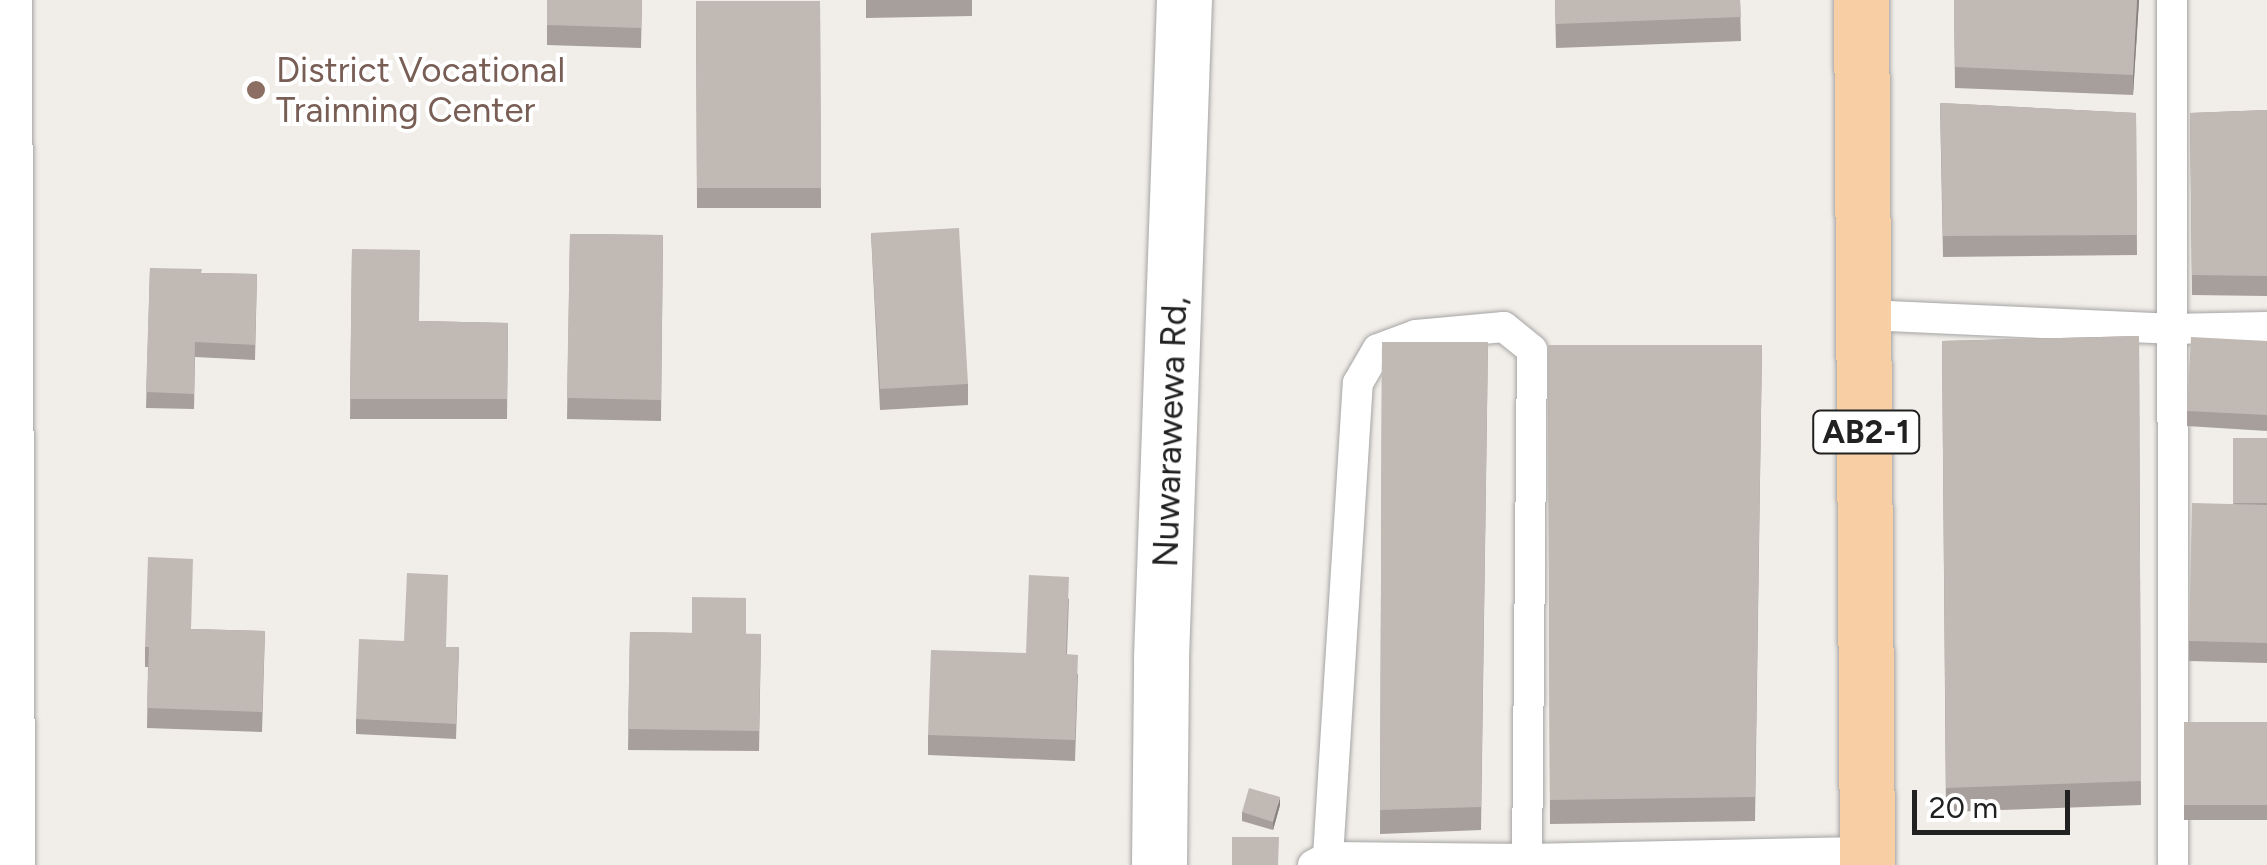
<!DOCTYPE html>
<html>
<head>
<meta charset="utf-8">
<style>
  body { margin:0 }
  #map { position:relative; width:2267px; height:865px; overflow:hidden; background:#f1ede8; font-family:Figtree,sans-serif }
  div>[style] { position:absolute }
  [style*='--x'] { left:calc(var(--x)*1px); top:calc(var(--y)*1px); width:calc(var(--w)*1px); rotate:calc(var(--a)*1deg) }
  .roads { filter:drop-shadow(0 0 2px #a5a5a5) drop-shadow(0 0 2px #a5a5a5) }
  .lane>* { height:30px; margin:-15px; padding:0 15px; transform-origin:15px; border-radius:15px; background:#fff }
  .street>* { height:55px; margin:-27.5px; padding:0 27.5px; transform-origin:27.5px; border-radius:27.5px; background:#fff }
  .primary>* { height:55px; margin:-27.5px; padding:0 27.5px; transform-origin:27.5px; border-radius:27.5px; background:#f8cea5 }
  .wall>* { inset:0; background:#a69f9b }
  .shaded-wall>* { inset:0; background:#87827e }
  .building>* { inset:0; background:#c1b9b4 }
  .dots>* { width:28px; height:28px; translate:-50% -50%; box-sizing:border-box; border:5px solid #fff; border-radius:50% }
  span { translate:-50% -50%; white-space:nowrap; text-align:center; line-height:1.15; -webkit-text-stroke:8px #fff; paint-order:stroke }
  .shield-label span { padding:2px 8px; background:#fff; border:2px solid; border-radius:8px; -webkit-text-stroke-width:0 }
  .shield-label { font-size:32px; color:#212121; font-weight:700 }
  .education-label { font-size:35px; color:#785e54 }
  .left { translate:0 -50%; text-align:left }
  .street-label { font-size:35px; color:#212121 }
  .scale { position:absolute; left:1912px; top:790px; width:158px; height:45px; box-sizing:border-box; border:5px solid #212121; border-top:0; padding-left:12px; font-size:30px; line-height:35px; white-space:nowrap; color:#212121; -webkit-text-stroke:8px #fff; paint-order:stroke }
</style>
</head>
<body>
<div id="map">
  <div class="roads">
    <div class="lane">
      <i style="--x:2172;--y:0;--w:865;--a:89.93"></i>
      <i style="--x:1866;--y:315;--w:304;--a:2.6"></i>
      <i style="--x:2170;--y:329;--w:97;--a:-1.2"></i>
      <i style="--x:1328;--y:857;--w:475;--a:-86.4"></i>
      <i style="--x:1358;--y:383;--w:39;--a:-60"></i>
      <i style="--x:1378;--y:349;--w:40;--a:-20.2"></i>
      <i style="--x:1416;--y:335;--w:88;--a:-5.2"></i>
      <i style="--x:1504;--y:327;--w:36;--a:39"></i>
      <i style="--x:1532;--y:350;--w:509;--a:90.56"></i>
      <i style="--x:1313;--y:865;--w:17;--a:-28"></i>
      <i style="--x:1328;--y:857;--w:199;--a:0.6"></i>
      <i style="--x:1527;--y:859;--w:340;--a:-1.2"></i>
    </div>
    <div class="street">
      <i style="--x:4;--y:0;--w:865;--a:89.8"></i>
      <i style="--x:1159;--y:865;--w:207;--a:-89.4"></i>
      <i style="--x:1161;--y:658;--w:658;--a:-88"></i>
    </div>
    <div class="primary">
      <i style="--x:1861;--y:0;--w:865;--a:89.6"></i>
    </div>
  </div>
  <div class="wall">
    <i style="clip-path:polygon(547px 0,642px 0,641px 48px,547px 45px)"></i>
    <i style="clip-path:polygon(866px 0,972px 0,972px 16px,866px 18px)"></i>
    <i style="clip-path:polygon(1555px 0,1740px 0,1741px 41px,1556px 48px)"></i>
    <i style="clip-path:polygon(1954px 0,2139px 0,2133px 95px,1955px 88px)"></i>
    <i style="clip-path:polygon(696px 1px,820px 1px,821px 208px,697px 208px)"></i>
    <i style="clip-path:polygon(1940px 103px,2136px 113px,2137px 255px,1943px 257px)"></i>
    <i style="clip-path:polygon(2267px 110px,2267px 296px,2192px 295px,2190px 113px)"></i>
    <i style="clip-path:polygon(871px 233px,968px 384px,968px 405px,880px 410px)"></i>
    <i style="clip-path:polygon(570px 234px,663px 235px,661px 421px,567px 419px)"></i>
    <i style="clip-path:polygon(352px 249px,419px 321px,508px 323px,507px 419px,350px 419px)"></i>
    <i style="clip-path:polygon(150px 268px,202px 273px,257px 274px,255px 360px,195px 357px,194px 409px,146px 408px)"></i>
    <i style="clip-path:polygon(2139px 336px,2141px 805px,1946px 812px,1942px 341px)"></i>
    <i style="clip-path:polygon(2267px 341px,2267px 431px,2187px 426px,2187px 411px)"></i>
    <i style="clip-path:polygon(1382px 342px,1488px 342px,1481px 830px,1380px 834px)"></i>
    <i style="clip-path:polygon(1548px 345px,1762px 345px,1755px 821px,1550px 824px)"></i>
    <i style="clip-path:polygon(2267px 438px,2267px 663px,2189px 661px,2189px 641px,2233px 504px)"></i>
    <i style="clip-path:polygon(1069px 598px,1067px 654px,1078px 675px,1075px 761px,928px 755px,928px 735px,1026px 653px)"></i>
    <i style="clip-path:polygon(191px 629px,265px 631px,262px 732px,147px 728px,148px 667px,145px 667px,145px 647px)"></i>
    <i style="clip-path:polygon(630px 632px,761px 634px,759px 751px,628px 750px)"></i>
    <i style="clip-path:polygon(446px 647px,459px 647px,456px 739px,356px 734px,356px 719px)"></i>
    <i style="clip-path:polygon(2184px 722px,2267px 722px,2267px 820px,2184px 820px)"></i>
    <i style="clip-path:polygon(1280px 805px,1273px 830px,1242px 821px,1242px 812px)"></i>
  </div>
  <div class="shaded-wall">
    <i style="clip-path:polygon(2137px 0,2139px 0,2133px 95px,2133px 75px)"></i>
    <i style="clip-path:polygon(1280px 797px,1280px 805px,1273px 830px,1273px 822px)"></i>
  </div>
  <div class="building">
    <i style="clip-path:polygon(547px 0,642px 0,641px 28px,547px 25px)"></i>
    <i style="clip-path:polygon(1555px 0,1740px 0,1741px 17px,1556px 24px)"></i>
    <i style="clip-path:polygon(1954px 0,2137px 0,2133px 75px,1955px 67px)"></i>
    <i style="clip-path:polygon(696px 1px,820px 1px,821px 188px,697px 188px)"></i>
    <i style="clip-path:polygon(1940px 103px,2136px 113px,2137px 235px,1943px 236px)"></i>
    <i style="clip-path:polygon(2267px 110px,2267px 276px,2192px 275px,2190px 113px)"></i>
    <i style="clip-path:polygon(959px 228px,968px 384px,880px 389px,871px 233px)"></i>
    <i style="clip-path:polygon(570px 234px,663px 235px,661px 400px,567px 398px)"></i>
    <i style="clip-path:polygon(352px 249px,420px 250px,419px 321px,508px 323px,507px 399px,350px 399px)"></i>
    <i style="clip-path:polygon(150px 268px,202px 269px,201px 273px,257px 274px,255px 345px,195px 342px,194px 394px,146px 392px)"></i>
    <i style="clip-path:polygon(2139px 336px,2141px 781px,1946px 788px,1942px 341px)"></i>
    <i style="clip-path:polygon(2191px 337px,2267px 341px,2267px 415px,2187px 411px)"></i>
    <i style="clip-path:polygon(1382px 342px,1488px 342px,1481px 807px,1380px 810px)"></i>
    <i style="clip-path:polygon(1548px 345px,1762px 345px,1755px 797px,1550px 800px)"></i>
    <i style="clip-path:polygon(2233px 438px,2267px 438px,2267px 503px,2233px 503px)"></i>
    <i style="clip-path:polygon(2192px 503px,2267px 505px,2267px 643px,2189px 641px)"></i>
    <i style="clip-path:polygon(148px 557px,193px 559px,191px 629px,265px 631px,262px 712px,147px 708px,149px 647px,145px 647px)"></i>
    <i style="clip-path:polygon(407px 573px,448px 575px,446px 647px,459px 647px,456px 724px,356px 719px,359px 639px,404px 641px)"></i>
    <i style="clip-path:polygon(1029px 575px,1069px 577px,1066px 654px,1078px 655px,1075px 740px,928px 735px,931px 650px,1026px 653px)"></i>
    <i style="clip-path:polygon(692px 597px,746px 598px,746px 634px,761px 634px,759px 731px,628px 729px,630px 632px,692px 633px)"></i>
    <i style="clip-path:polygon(2184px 722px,2267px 722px,2267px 805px,2184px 805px)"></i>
    <i style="clip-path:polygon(1249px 788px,1280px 797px,1273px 822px,1242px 812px)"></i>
    <i style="clip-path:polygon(1232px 837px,1279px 837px,1278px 865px,1232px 865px)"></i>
  </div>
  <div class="dots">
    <i style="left:256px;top:90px;background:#8d6e63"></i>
  </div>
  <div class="shield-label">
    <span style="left:1866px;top:432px">AB2-1</span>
  </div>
  <div class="education-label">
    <span class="left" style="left:276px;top:90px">District Vocational<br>Trainning Center</span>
  </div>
  <div class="street-label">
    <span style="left:1170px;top:432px;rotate:-88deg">Nuwarawewa Rd,</span>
  </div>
  <div class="scale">20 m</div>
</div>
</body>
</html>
